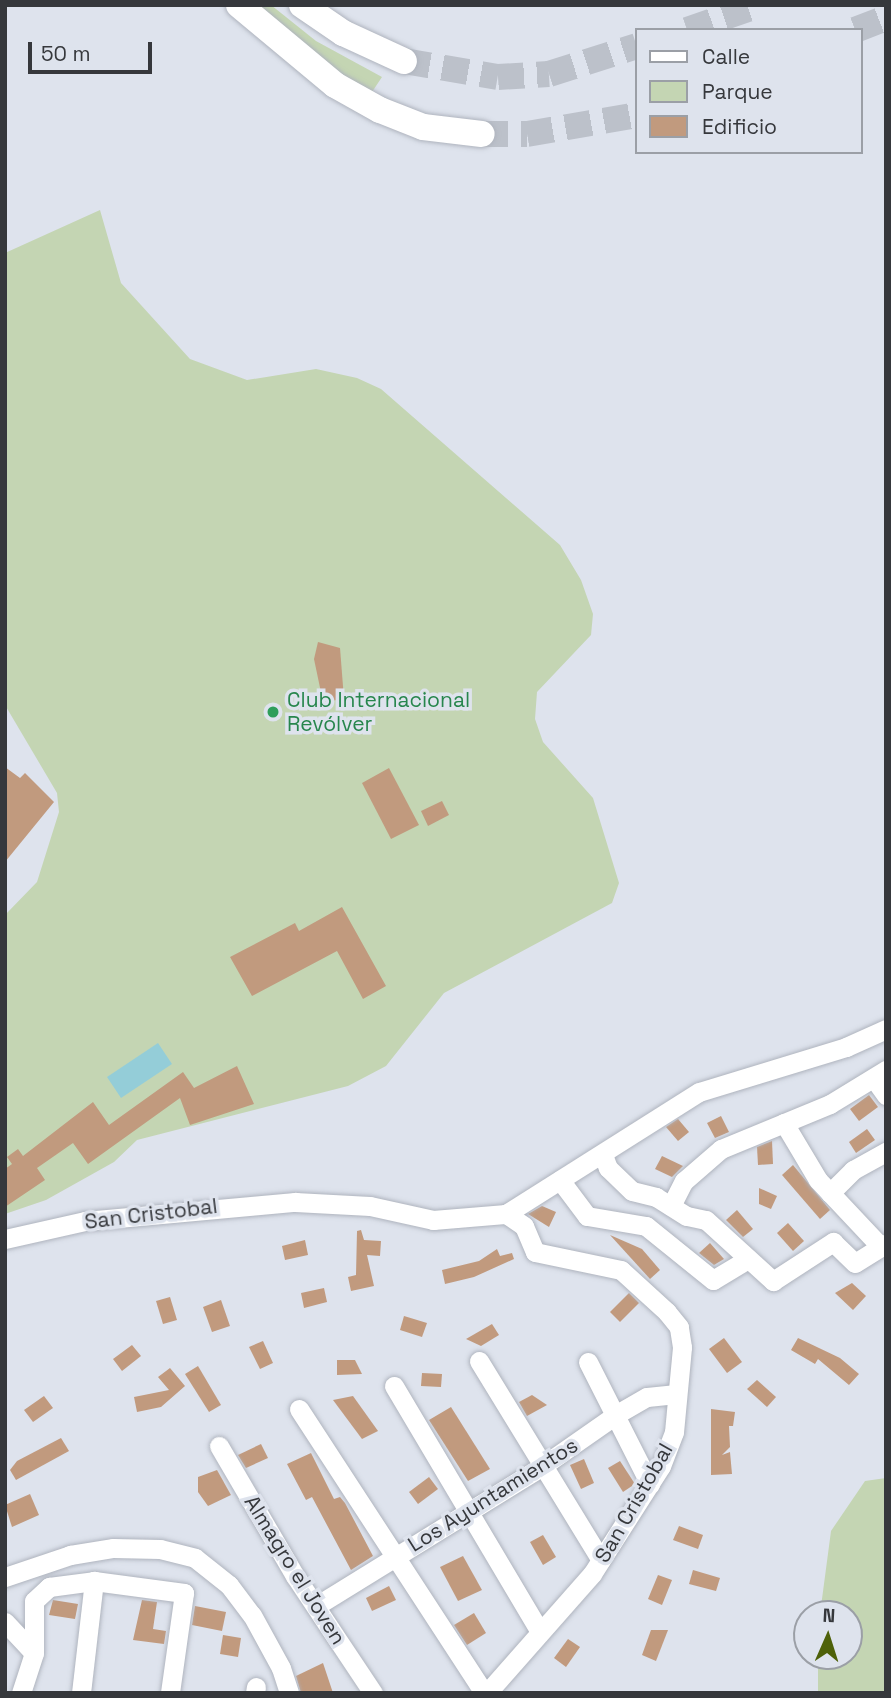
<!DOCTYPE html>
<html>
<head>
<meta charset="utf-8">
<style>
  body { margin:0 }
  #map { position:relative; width:891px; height:1698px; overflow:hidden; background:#dee3ed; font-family:"Space Grotesk",sans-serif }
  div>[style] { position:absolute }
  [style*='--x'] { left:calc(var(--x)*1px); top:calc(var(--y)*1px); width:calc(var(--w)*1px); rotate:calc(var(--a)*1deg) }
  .green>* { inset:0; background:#c4d5b3 }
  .water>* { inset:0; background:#94cdd8 }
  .building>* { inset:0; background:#c19a7e }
  .secondary-tunnel>* { height:26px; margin-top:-13px; transform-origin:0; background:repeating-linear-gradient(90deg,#bcc1ca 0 26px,transparent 0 39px) }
  .roads { filter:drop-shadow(0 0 2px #afb4be) drop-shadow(0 0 2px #afb4be) }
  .street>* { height:19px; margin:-9.5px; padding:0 9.5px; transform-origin:9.5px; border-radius:9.5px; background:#fff }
  .secondary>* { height:26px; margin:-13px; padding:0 13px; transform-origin:13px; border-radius:13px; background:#fff }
  .dots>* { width:19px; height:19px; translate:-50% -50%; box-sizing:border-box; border:4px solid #dee3ed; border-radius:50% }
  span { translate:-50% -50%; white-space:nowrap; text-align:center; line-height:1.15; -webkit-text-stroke:7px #dee3ed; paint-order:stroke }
  .leisure-label { font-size:21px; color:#27864d }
  .left { translate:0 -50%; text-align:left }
  .street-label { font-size:21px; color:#36383c }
  .frame { position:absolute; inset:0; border:7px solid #36383c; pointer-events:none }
  .legend { position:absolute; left:635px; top:28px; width:228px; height:126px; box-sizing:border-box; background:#dee3ed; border:2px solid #9b9fa6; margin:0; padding:9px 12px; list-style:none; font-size:21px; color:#36383c }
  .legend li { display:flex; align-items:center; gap:14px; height:35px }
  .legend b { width:35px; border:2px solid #9b9fa6 }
  .north { position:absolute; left:793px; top:1600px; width:70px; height:70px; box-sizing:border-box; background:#dee3ed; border:2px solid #9b9fa6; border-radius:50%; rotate:3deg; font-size:19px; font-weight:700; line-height:28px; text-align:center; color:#36383c }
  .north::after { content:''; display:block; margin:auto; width:24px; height:32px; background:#4e6109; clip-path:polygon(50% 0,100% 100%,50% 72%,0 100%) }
  .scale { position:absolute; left:28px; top:42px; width:124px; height:32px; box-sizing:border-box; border:4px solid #36383c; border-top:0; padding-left:9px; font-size:21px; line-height:24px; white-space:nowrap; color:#36383c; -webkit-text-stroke:5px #dee3ed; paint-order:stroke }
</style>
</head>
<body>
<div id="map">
  <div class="green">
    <i style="clip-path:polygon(255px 5px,271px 5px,316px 41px,382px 77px,372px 92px,333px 69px)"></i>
    <i style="clip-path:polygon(100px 210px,121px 283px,190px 359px,247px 380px,316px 369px,357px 378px,381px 389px,560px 545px,581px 580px,593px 614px,591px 635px,537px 692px,535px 719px,543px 742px,593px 798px,619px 883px,612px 903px,444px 993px,386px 1066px,348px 1086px,137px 1140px,114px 1162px,46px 1200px,5px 1214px,5px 915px,37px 882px,59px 812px,57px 793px,5px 705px,5px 253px)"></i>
    <i style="clip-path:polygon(886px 1478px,886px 1693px,818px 1693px,818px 1656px,849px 1656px,849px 1614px,820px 1614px,831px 1531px,865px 1481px)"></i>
  </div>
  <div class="water">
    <i style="clip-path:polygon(158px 1043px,172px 1064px,121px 1098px,107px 1077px)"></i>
  </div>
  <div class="building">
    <i style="clip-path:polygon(318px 642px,340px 648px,344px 699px,323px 702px,314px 659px)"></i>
    <i style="clip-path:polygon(5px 767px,20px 778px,25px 773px,54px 802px,5px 862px)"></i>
    <i style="clip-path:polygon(389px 768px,419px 825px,391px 839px,362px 783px)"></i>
    <i style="clip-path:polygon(442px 801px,449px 815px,428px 826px,421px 811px)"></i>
    <i style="clip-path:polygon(342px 907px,386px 986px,363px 999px,337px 951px,252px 996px,230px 957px,295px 923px,299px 931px)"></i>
    <i style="clip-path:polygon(237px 1066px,254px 1104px,190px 1125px,180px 1098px,88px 1164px,73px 1143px,37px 1168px,45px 1180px,5px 1207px,5px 1169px,12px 1164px,7px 1157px,18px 1149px,23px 1156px,93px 1102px,109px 1125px,183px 1072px,194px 1088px)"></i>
    <i style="clip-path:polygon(869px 1095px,878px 1107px,859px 1121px,850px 1109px)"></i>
    <i style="clip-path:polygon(721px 1116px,729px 1132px,715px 1138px,707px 1123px)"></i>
    <i style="clip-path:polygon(678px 1119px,689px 1132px,678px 1141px,666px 1127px)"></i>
    <i style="clip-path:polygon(867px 1129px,875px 1140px,856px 1153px,849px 1142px)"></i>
    <i style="clip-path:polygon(772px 1141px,773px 1164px,758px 1165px,757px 1147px)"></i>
    <i style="clip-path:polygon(662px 1156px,683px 1166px,672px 1177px,655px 1169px)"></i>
    <i style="clip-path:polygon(793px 1165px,830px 1210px,820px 1219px,782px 1175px)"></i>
    <i style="clip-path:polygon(759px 1188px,777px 1196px,771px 1209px,759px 1204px)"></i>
    <i style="clip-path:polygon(542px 1206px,556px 1212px,549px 1227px,528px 1214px)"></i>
    <i style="clip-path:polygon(737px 1210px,753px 1229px,743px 1237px,726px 1220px)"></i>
    <i style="clip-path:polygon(788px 1223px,804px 1241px,793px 1251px,777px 1233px)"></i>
    <i style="clip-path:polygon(361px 1230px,364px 1240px,381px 1241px,380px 1256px,367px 1255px,374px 1286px,351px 1291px,348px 1277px,356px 1275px,357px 1231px)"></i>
    <i style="clip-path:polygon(610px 1235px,642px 1249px,660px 1270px,650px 1279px)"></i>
    <i style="clip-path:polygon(305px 1240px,308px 1255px,285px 1260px,282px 1246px)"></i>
    <i style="clip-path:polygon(710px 1243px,724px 1259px,714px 1265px,699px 1253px)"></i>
    <i style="clip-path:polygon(497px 1249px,500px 1256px,512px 1253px,514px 1259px,474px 1277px,445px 1284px,442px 1270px,479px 1261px)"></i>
    <i style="clip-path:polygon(852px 1283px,866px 1296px,853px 1310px,835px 1293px)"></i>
    <i style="clip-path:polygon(324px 1288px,327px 1302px,304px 1308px,301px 1293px)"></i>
    <i style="clip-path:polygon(629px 1293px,639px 1303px,620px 1322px,610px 1312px)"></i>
    <i style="clip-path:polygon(170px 1297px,177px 1320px,163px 1324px,156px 1301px)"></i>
    <i style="clip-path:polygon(221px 1300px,230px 1326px,212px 1332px,203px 1307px)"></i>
    <i style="clip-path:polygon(404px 1316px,427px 1323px,422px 1337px,400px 1330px)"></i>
    <i style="clip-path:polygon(492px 1324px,499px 1335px,481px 1346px,466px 1339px)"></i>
    <i style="clip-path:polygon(724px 1338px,742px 1362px,727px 1373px,709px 1349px)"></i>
    <i style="clip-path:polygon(798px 1338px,840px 1358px,859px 1374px,849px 1385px,818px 1359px,815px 1364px,791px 1350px)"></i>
    <i style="clip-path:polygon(263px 1341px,273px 1363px,260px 1369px,249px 1347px)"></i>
    <i style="clip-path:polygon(132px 1345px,141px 1356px,122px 1371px,113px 1359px)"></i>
    <i style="clip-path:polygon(337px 1360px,355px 1360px,362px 1374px,337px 1375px)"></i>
    <i style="clip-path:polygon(198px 1366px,221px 1405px,209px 1412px,185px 1374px)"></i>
    <i style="clip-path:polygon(170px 1368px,185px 1386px,161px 1407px,137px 1412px,134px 1397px,169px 1390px,158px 1377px)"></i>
    <i style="clip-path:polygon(422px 1373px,442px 1374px,441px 1387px,421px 1386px)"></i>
    <i style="clip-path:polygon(757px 1380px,776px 1397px,767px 1407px,747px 1389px)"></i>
    <i style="clip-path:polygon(532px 1395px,547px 1405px,527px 1416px,519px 1402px)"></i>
    <i style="clip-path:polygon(44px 1396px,53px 1408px,33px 1422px,24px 1410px)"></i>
    <i style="clip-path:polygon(353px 1396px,378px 1431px,362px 1439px,333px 1400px)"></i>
    <i style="clip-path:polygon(451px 1407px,490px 1469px,468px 1481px,429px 1420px)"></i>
    <i style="clip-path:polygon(711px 1409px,735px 1412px,733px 1426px,729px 1426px,730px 1447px,722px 1455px,730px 1452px,732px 1474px,711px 1475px)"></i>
    <i style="clip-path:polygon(61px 1438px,69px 1451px,16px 1480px,10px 1470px,17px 1461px)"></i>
    <i style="clip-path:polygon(261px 1444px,268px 1458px,246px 1468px,238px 1455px)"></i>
    <i style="clip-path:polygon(311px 1453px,334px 1499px,340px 1497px,345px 1503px,373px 1556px,351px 1570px,312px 1497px,306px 1500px,287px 1464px)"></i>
    <i style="clip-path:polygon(584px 1459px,594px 1483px,581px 1489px,570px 1465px)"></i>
    <i style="clip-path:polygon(620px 1461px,635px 1484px,623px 1492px,608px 1468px)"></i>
    <i style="clip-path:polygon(217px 1470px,231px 1495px,208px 1506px,198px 1492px,198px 1477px)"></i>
    <i style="clip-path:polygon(429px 1477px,438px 1489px,418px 1504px,409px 1492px)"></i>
    <i style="clip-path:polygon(30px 1494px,39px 1515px,12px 1527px,5px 1505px)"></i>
    <i style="clip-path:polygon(679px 1526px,703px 1535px,698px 1549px,673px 1540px)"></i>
    <i style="clip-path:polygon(543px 1535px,556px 1557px,543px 1565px,530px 1542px)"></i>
    <i style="clip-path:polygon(463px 1556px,482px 1590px,458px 1601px,440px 1567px)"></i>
    <i style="clip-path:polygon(693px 1570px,720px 1578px,716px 1591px,689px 1584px)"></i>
    <i style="clip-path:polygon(658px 1575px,672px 1580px,662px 1605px,648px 1599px)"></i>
    <i style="clip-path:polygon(389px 1586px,396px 1600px,372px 1611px,366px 1598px)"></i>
    <i style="clip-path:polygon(53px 1600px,78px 1604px,75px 1619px,49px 1615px)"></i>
    <i style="clip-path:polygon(142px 1600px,157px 1602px,153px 1629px,166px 1631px,164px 1644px,133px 1640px)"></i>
    <i style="clip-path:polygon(195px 1606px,226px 1612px,222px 1631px,192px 1625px)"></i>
    <i style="clip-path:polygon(474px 1613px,486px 1633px,467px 1645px,454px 1625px)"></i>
    <i style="clip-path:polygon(651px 1630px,668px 1630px,656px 1661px,642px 1655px)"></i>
    <i style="clip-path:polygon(223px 1635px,241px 1638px,238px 1657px,220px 1654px)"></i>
    <i style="clip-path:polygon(568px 1639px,580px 1647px,566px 1667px,554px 1658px)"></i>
    <i style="clip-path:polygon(323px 1663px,333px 1693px,301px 1693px,296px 1676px)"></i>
  </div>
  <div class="secondary-tunnel">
    <i style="--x:687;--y:30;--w:76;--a:-19.1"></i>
    <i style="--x:855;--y:30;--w:33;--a:-21"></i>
    <i style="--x:404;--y:61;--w:95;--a:9.7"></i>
    <i style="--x:498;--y:77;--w:51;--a:-3.4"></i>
    <i style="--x:549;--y:74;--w:92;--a:-17.7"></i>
    <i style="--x:482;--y:134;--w:45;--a:0"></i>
    <i style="--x:527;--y:134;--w:112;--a:-9.8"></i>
  </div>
  <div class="roads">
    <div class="street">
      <i style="--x:875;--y:1080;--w:19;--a:54"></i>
      <i style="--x:784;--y:1123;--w:66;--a:59.2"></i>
      <i style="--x:818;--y:1180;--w:91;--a:46.8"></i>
      <i style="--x:603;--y:1155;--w:14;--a:69"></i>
      <i style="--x:608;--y:1168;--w:33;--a:44"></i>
      <i style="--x:632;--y:1191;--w:25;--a:14"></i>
      <i style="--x:656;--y:1197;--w:36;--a:32"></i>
      <i style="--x:687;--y:1216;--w:19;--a:12"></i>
      <i style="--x:706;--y:1220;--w:91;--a:42.3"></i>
      <i style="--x:773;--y:1281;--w:72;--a:-33"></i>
      <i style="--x:833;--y:1242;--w:30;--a:44"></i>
      <i style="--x:855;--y:1263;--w:36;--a:-32"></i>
      <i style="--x:560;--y:1180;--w:45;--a:53.1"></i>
      <i style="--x:587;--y:1216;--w:60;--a:9.6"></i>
      <i style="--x:646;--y:1226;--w:86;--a:38.9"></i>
      <i style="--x:713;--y:1280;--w:41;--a:-31"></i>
      <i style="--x:830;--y:1193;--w:33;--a:-45"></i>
      <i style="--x:853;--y:1170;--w:38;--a:-29"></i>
      <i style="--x:671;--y:1206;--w:28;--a:-63"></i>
      <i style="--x:684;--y:1181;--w:49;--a:-40.9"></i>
      <i style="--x:721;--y:1149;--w:118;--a:-22.4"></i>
      <i style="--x:830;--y:1104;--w:66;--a:-31.3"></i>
      <i style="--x:5;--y:1239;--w:82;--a:-12.7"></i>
      <i style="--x:85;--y:1221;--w:211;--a:-5.2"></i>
      <i style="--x:295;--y:1202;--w:75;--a:3.1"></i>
      <i style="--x:370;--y:1206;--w:65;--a:12.5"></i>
      <i style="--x:433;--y:1220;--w:73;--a:-4.7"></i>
      <i style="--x:506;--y:1214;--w:228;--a:-32.3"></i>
      <i style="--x:699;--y:1092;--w:154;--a:-17"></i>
      <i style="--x:846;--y:1047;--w:44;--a:-24.2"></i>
      <i style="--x:479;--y:1361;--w:233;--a:58.5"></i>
      <i style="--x:588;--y:1362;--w:137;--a:63.1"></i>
      <i style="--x:394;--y:1386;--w:286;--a:59.3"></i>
      <i style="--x:299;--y:1409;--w:339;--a:56.9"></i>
      <i style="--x:219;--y:1446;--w:151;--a:59.7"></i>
      <i style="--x:295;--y:1576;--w:141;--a:56.3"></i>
      <i style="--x:5;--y:1577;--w:69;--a:-18.7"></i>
      <i style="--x:70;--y:1555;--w:44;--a:-9.2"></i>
      <i style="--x:113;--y:1548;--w:47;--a:1.2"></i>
      <i style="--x:160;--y:1549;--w:36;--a:14"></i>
      <i style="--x:195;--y:1558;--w:43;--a:38.5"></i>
      <i style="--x:229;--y:1585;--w:38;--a:53"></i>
      <i style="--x:252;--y:1615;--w:60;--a:61.3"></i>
      <i style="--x:281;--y:1668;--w:26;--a:72"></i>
      <i style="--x:316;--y:1606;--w:264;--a:-31.7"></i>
      <i style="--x:541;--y:1467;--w:93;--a:-34.9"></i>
      <i style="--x:617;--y:1414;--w:34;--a:-30"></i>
      <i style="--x:647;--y:1397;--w:27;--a:-6"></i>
      <i style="--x:5;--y:1622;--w:42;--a:46.9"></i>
      <i style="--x:34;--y:1653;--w:42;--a:108"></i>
      <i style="--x:34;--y:1653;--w:52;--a:-90"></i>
      <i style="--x:34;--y:1601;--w:21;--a:-43"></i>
      <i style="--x:49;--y:1587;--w:45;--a:-7.6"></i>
      <i style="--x:94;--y:1581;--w:91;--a:7.6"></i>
      <i style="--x:184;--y:1593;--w:101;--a:98"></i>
      <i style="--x:81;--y:1693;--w:113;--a:-83.4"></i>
      <i style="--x:255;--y:1693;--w:6;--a:-81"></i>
      <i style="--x:487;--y:1693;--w:159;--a:-48.6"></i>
      <i style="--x:592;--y:1574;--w:128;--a:-57.4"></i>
      <i style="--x:661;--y:1466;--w:36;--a:-69"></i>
      <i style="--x:674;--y:1432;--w:85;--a:-84.6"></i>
      <i style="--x:682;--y:1347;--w:20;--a:-99"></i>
      <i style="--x:679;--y:1327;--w:19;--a:-129"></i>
      <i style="--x:667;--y:1312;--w:62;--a:-137.6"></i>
      <i style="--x:621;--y:1270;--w:88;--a:-168.2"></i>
      <i style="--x:535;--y:1252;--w:28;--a:-113"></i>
      <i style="--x:524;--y:1226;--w:22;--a:-146"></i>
    </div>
    <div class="secondary">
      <i style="--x:239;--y:5;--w:125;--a:39.8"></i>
      <i style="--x:335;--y:85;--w:51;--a:29.1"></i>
      <i style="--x:380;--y:110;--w:46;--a:21.6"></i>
      <i style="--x:423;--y:127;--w:59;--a:6.8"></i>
      <i style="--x:302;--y:5;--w:50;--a:34.3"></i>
      <i style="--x:343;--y:33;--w:67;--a:24.7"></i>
    </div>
  </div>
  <div class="dots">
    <i style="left:273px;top:712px;background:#2e9e5b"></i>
  </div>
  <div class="leisure-label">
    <span class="left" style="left:287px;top:712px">Club Internacional<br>Revólver</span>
  </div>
  <div class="street-label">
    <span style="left:151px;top:1214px;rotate:-7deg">San Cristobal</span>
    <span style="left:493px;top:1495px;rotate:-32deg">Los Ayuntamientos</span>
    <span style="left:634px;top:1503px;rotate:-60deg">San Cristobal</span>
    <span style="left:295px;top:1570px;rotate:58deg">Almagro el Joven</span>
  </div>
  <div class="frame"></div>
  <ul class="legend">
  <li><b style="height:9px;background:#fff"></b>Calle</li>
  <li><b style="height:19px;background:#c4d5b3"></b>Parque</li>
  <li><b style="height:19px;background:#c19a7e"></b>Edificio</li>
  </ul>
  <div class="north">N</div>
  <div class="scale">50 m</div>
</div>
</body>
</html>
